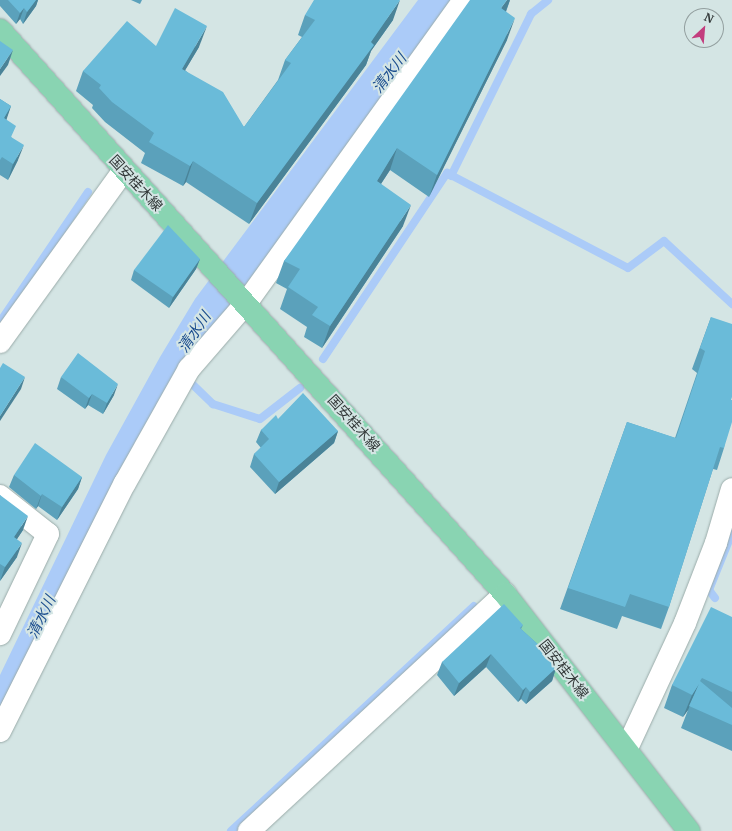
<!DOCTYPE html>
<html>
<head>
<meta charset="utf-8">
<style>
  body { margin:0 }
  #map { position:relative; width:732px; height:831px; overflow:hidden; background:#d4e5e4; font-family:Merriweather,"Noto Sans JP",serif }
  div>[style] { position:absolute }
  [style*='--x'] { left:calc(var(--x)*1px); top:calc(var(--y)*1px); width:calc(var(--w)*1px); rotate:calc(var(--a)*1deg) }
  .water>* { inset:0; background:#abcbf8 }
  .stream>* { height:8px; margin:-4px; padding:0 4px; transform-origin:4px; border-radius:4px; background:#abcbf8 }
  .roads { filter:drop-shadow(0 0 1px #9aaba9) drop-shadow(0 0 1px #9aaba9) }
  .minor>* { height:22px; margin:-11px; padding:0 11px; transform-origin:11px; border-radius:11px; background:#fff }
  .major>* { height:22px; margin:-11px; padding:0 11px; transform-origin:11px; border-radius:11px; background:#89d4b2 }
  .wall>* { inset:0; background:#5ba1bb }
  .shaded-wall>* { inset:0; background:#4a8398 }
  .building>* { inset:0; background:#6abbd9 }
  span { translate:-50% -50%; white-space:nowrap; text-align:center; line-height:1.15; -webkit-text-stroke:4px #d4e5e4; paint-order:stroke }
  .street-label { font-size:14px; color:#313737 }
  .water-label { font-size:15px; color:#1c4e8f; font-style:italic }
  .north { position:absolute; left:684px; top:8px; width:40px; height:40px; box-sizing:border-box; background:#d4e5e4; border:1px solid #939f9f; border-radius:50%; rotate:26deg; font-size:11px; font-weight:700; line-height:16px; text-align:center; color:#313737 }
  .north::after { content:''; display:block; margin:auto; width:14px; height:18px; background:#c33d7e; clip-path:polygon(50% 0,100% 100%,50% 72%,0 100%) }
</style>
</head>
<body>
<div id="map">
  <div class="water">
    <i style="clip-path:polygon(418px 0,453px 0,219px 323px,0 721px,0 675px,106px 455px,160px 357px,195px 299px)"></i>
  </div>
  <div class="stream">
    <i style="--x:451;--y:176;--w:181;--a:-63.7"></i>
    <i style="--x:531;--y:14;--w:22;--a:-39"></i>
    <i style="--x:0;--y:322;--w:157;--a:-55.9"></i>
    <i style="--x:323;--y:359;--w:224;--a:-56.3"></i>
    <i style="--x:447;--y:173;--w:204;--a:27.7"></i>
    <i style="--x:628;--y:268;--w:45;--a:-36.9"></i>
    <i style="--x:664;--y:241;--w:93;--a:42.8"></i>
    <i style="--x:188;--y:380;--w:35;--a:44"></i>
    <i style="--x:213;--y:404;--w:49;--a:17.7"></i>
    <i style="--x:260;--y:419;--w:51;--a:-37.8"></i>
    <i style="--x:715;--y:598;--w:10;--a:-127"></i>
    <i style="--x:709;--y:590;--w:61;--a:-68"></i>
    <i style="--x:231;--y:831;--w:331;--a:-42.8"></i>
  </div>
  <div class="roads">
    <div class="minor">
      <i style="--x:0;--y:342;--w:212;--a:-54.2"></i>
      <i style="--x:0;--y:496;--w:61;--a:38.4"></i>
      <i style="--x:48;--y:534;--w:111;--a:115.6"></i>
      <i style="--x:0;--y:731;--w:278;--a:-63.3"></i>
      <i style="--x:125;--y:483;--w:131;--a:-60.7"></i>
      <i style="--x:189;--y:369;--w:89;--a:-49.1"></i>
      <i style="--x:247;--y:302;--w:372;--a:-54.3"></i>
      <i style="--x:627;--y:748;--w:138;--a:-65.1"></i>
      <i style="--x:685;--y:623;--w:86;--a:-68.8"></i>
      <i style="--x:716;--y:543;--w:56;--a:-73.5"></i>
      <i style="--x:249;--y:831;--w:349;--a:-42.8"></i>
    </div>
    <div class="major">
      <i style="--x:0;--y:30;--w:757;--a:48.16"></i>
      <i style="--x:505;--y:594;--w:300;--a:52.2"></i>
    </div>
  </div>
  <div class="wall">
    <i style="clip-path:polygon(0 0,38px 0,36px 6px,23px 24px,20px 19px,16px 24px,0 6px)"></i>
    <i style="clip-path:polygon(131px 0,142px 0,140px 4px)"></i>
    <i style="clip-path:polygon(510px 0,506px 12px,507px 40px,429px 197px,390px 170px,381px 184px,403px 226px,322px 348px,304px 337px,307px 327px,280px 309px,287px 289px,276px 283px,284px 261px)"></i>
    <i style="clip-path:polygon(305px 15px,393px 20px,371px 51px,366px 65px,249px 224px,186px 182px,183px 186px,141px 163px,145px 153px,105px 122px,92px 108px,93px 105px,76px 91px,83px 71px,156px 46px,199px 47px,185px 70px,244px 127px,278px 80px,285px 60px,302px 37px,298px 35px)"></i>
    <i style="clip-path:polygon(0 99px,11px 106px,6px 119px,18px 160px,8px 180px,0 175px)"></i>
    <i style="clip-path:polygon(200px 259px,196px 269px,169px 308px,131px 280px,134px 270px)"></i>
    <i style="clip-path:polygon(711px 317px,731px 400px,724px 448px,717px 470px,713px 469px,669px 607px,661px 629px,622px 616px,617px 629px,560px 609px,627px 422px,675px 438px,697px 373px,692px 369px)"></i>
    <i style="clip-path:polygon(61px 377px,114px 395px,103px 414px,88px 405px,85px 409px,57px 389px)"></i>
    <i style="clip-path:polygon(278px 419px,338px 431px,334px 443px,275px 494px,250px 467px,254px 454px,261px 448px,256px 442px,261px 430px)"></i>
    <i style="clip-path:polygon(14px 475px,82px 477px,78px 489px,57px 520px,38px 506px,36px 509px,9px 487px)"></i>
    <i style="clip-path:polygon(0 495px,23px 530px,17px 539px,17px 557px,0 581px)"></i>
    <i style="clip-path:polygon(732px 617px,732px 751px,681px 728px,688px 710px,683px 717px,664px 708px,672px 685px)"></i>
    <i style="clip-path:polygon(523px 625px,521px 629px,554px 659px,552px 663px,556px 668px,552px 681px,526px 704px,521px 699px,518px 702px,486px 667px,454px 696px,437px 675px,442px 662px)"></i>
  </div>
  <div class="shaded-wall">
    <i style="clip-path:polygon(36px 0,38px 0,36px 6px,23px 24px,27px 12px)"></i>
    <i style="clip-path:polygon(400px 0,393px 20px,371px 51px,366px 65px,249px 224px,257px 203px)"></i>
    <i style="clip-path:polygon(507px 0,510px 0,504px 16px,501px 8px)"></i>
    <i style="clip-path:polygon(24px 8px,20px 19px,16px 24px,20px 13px)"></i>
    <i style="clip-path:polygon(515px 18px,507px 40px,429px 197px,437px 175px)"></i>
    <i style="clip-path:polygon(207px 26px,199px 47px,174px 89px,182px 69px)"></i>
    <i style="clip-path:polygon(13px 50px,8px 65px,0 76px,0 69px)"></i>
    <i style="clip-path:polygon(11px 106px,6px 121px,4px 118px)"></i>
    <i style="clip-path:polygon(24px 145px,18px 160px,8px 180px,13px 164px)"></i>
    <i style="clip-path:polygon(397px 148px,390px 170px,369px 202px,377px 181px)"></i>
    <i style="clip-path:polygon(193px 161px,186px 182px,183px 186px,190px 166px)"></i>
    <i style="clip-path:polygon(411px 205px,403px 226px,322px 348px,330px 326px)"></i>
    <i style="clip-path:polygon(200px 259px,196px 269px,169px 308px,173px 297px)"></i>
    <i style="clip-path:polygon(25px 377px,21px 389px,0 421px,0 416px)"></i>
    <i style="clip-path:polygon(118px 384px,114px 395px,103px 414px,107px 403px)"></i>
    <i style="clip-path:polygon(92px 394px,88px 405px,85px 409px,89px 398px)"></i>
    <i style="clip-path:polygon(338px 431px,334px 443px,275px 494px,279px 482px)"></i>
    <i style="clip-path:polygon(82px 477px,78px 489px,57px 520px,62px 507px)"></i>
    <i style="clip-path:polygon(42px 494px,38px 506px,36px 509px,41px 496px)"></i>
    <i style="clip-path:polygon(28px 516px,23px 530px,9px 551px,14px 537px)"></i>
    <i style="clip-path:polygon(22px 543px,17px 557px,0 581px,5px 567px)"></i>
    <i style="clip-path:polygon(491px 654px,486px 667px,454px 696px,459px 683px)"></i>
    <i style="clip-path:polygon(556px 668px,552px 681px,526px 704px,530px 692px)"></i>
    <i style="clip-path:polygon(699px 684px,688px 710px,683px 717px,692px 695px)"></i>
    <i style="clip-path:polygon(526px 687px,521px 699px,518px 702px,523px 690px)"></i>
  </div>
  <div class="building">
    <i style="clip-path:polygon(8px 0,36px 0,27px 12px,24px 8px,20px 13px)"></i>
    <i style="clip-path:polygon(314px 0,400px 0,371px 42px,374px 45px,257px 203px,193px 161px,190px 166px,149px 142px,154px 133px,112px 102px,99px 88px,101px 85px,83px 71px,127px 21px,156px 46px,175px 8px,207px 26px,182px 69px,223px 92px,244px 127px,291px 63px,285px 60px,315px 20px,305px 15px)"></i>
    <i style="clip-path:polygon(470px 0,507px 0,501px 8px,515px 18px,437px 175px,397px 148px,377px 181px,411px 205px,330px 326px,312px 315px,318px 307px,288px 287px,300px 269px,284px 261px)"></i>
    <i style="clip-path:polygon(0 41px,13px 50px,0 69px)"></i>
    <i style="clip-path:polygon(0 99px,11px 106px,4px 118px,16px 126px,11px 137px,24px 145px,13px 164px,2px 157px,0 160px)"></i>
    <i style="clip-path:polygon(168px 225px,200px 259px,173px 297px,134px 270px)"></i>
    <i style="clip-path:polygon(711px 317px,732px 324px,732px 397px,731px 400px,732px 400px,732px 422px,724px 448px,720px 447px,669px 607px,630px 594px,625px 607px,568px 588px,627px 422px,676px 438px,705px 351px,700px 348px)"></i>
    <i style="clip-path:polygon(78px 353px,118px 384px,107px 403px,92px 394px,89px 398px,61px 377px)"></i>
    <i style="clip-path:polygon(3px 363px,25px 377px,0 416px,0 368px)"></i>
    <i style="clip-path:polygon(303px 393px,338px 431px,279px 482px,254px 454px,269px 439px,261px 430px,276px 415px,278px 419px)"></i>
    <i style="clip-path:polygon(35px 443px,82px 477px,62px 507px,42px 494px,41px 496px,14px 475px)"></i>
    <i style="clip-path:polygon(0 495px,28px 516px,14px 537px,22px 543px,5px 567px,0 564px)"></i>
    <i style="clip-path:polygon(504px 604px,523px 625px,520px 628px,554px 659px,551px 662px,556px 668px,530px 692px,526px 687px,523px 690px,491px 654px,459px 683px,442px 662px)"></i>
    <i style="clip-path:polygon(711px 607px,732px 617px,732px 692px,702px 678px,700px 681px,732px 708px,732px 725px,689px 706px,699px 684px,692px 695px,672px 685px)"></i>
  </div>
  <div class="street-label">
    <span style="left:136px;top:183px;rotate:47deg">国安桂木線</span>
    <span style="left:354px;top:423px;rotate:48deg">国安桂木線</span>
    <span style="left:564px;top:669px;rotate:52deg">国安桂木線</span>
  </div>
  <div class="water-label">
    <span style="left:389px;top:73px;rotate:-52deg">清水川</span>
    <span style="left:194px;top:332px;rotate:-56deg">清水川</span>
    <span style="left:41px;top:617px;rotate:-64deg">清水川</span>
  </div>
  <div class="north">N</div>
</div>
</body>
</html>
